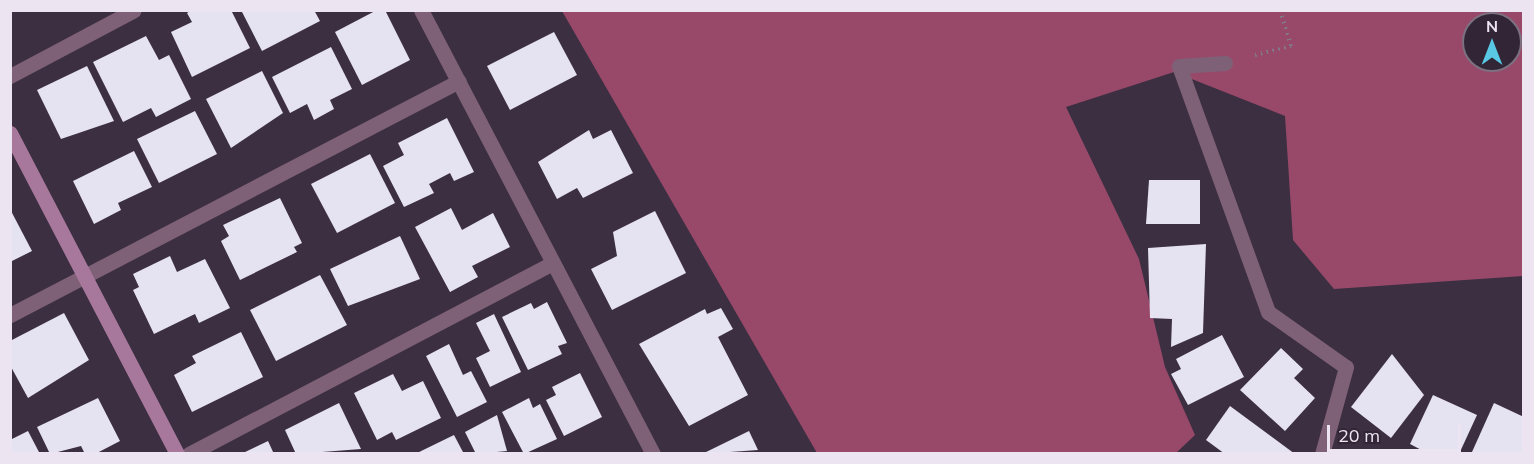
<!DOCTYPE html>
<html>
<head>
<meta charset="utf-8">
<style>
  body { margin:0 }
  #map { position:relative; width:1534px; height:464px; overflow:hidden; background:#3c2f41; font-family:Mulish,sans-serif }
  div>[style] { position:absolute }
  [style*='--x'] { left:calc(var(--x)*1px); top:calc(var(--y)*1px); width:calc(var(--w)*1px); rotate:calc(var(--a)*1deg) }
  .forest>* { inset:0; background:#98496a }
  .building>* { inset:0; background:#e5e2f2 }
  .path>* { height:4px; margin-top:-2px; transform-origin:0; background:repeating-linear-gradient(90deg,#837888 0 1.5px,transparent 0 6px) }
  .street>* { height:15px; margin:-7.5px; padding:0 7.5px; transform-origin:7.5px; border-radius:7.5px; background:#7f6177 }
  .secondary>* { height:15px; margin:-7.5px; padding:0 7.5px; transform-origin:7.5px; border-radius:7.5px; background:#a8789c }
  span { translate:-50% -50%; white-space:nowrap; text-align:center; line-height:1.15; -webkit-text-stroke:6px #312536; paint-order:stroke }
  .frame { position:absolute; inset:0; border:12px solid #ece4f0; pointer-events:none }
  .north { position:absolute; left:1462px; top:12px; width:60px; height:60px; box-sizing:border-box; background:#312536; border:2px solid #7c7180; border-radius:50%; rotate:0deg; font-size:16px; font-weight:700; line-height:24px; text-align:center; color:#ece4f0 }
  .north::after { content:''; display:block; margin:auto; width:21px; height:27px; background:#59c8e4; clip-path:polygon(50% 0,100% 100%,50% 72%,0 100%) }
  .scale { position:absolute; left:1327px; top:425px; width:134px; height:27px; box-sizing:border-box; border:3px solid #ece4f0; border-top:0; padding-left:8px; font-size:18px; line-height:21px; white-space:nowrap; color:#ece4f0; -webkit-text-stroke:4px #312536; paint-order:stroke }
</style>
</head>
<body>
<div id="map">
  <div class="forest">
    <i style="clip-path:polygon(evenodd,562px 11px,1523px 11px,1523px 276px,1334px 289px,1293px 240px,1285px 116px,1174px 72px,1066px 107px,1139px 259px,1165px 367px,1195px 435px,1176px 453px,817px 453px,562px 11px,1474px 24px,1510px 24px,1510px 60px,1474px 60px,1474px 24px)"></i>
  </div>
  <div class="building">
    <i style="clip-path:polygon(192px 10px,231px 10px,250px 48px,192px 77px,171px 32px,192px 22px,187px 13px)"></i>
    <i style="clip-path:polygon(241px 10px,314px 10px,320px 21px,262px 51px)"></i>
    <i style="clip-path:polygon(377px 10px,385px 10px,410px 60px,362px 85px,335px 32px)"></i>
    <i style="clip-path:polygon(554px 32px,577px 75px,510px 110px,487px 66px)"></i>
    <i style="clip-path:polygon(146px 36px,159px 60px,169px 55px,191px 99px,156px 117px,151px 108px,123px 122px,93px 62px)"></i>
    <i style="clip-path:polygon(331px 47px,352px 89px,330px 100px,334px 109px,314px 120px,307px 104px,290px 113px,272px 77px)"></i>
    <i style="clip-path:polygon(87px 66px,114px 121px,61px 139px,37px 90px)"></i>
    <i style="clip-path:polygon(262px 71px,283px 113px,231px 148px,206px 99px)"></i>
    <i style="clip-path:polygon(195px 111px,217px 154px,159px 183px,137px 139px)"></i>
    <i style="clip-path:polygon(447px 118px,474px 172px,454px 181px,450px 173px,429px 184px,434px 193px,404px 207px,383px 166px,404px 155px,398px 143px)"></i>
    <i style="clip-path:polygon(589px 130px,593px 139px,611px 130px,633px 173px,583px 198px,577px 188px,557px 199px,538px 162px)"></i>
    <i style="clip-path:polygon(134px 151px,152px 187px,118px 203px,121px 210px,94px 224px,73px 181px)"></i>
    <i style="clip-path:polygon(370px 154px,395px 203px,337px 233px,311px 184px)"></i>
    <i style="clip-path:polygon(1149px 180px,1200px 180px,1200px 224px,1146px 224px)"></i>
    <i style="clip-path:polygon(280px 198px,302px 243px,294px 247px,297px 252px,240px 280px,221px 241px,229px 236px,223px 225px)"></i>
    <i style="clip-path:polygon(451px 208px,462px 230px,493px 213px,510px 247px,472px 266px,478px 277px,450px 292px,415px 227px)"></i>
    <i style="clip-path:polygon(10px 209px,32px 251px,10px 262px)"></i>
    <i style="clip-path:polygon(655px 211px,686px 273px,612px 310px,591px 269px,617px 256px,613px 232px)"></i>
    <i style="clip-path:polygon(400px 236px,420px 279px,348px 306px,330px 269px)"></i>
    <i style="clip-path:polygon(1206px 244px,1203px 333px,1171px 347px,1172px 319px,1150px 318px,1148px 248px)"></i>
    <i style="clip-path:polygon(170px 256px,177px 272px,205px 259px,230px 308px,199px 323px,195px 314px,154px 334px,133px 290px,139px 287px,133px 274px)"></i>
    <i style="clip-path:polygon(320px 275px,347px 325px,276px 361px,250px 310px)"></i>
    <i style="clip-path:polygon(547px 302px,567px 343px,558px 346px,562px 354px,528px 370px,502px 317px,531px 303px,534px 309px)"></i>
    <i style="clip-path:polygon(721px 308px,733px 329px,718px 337px,748px 395px,689px 426px,639px 344px,705px 309px,707px 314px)"></i>
    <i style="clip-path:polygon(64px 313px,89px 360px,28px 398px,10px 365px,10px 341px)"></i>
    <i style="clip-path:polygon(494px 314px,521px 372px,490px 387px,476px 358px,490px 351px,476px 323px)"></i>
    <i style="clip-path:polygon(241px 332px,263px 377px,192px 412px,174px 375px,196px 363px,192px 356px)"></i>
    <i style="clip-path:polygon(1222px 335px,1244px 377px,1188px 405px,1171px 374px,1181px 369px,1176px 359px)"></i>
    <i style="clip-path:polygon(449px 344px,463px 375px,471px 371px,487px 402px,457px 417px,426px 356px)"></i>
    <i style="clip-path:polygon(1281px 348px,1303px 369px,1294px 378px,1315px 398px,1285px 431px,1240px 390px)"></i>
    <i style="clip-path:polygon(1392px 354px,1424px 395px,1391px 438px,1351px 407px)"></i>
    <i style="clip-path:polygon(580px 373px,602px 417px,564px 436px,546px 400px,556px 395px,552px 387px)"></i>
    <i style="clip-path:polygon(393px 374px,402px 391px,423px 381px,441px 418px,396px 440px,392px 432px,377px 440px,354px 393px)"></i>
    <i style="clip-path:polygon(1433px 395px,1477px 415px,1459px 454px,1429px 454px,1410px 444px)"></i>
    <i style="clip-path:polygon(98px 398px,120px 441px,95px 454px,85px 454px,81px 446px,50px 454px,37px 427px)"></i>
    <i style="clip-path:polygon(529px 398px,533px 408px,540px 404px,557px 439px,524px 454px,502px 412px)"></i>
    <i style="clip-path:polygon(339px 403px,361px 449px,296px 454px,285px 430px)"></i>
    <i style="clip-path:polygon(1494px 403px,1524px 417px,1524px 454px,1472px 452px)"></i>
    <i style="clip-path:polygon(1230px 406px,1295px 454px,1225px 454px,1206px 440px)"></i>
    <i style="clip-path:polygon(497px 415px,507px 451px,476px 454px,465px 432px)"></i>
    <i style="clip-path:polygon(28px 431px,40px 454px,10px 454px,10px 440px)"></i>
    <i style="clip-path:polygon(749px 431px,758px 450px,702px 454px)"></i>
    <i style="clip-path:polygon(454px 435px,464px 454px,415px 454px)"></i>
    <i style="clip-path:polygon(268px 441px,274px 454px,241px 454px)"></i>
  </div>
  <div class="path">
    <i style="--x:1255;--y:55;--w:37;--a:-14"></i>
    <i style="--x:1291;--y:46;--w:38;--a:-107"></i>
  </div>
  <div class="street">
    <i style="--x:421;--y:10;--w:501;--a:62.41"></i>
    <i style="--x:1225;--y:63;--w:46;--a:176.3"></i>
    <i style="--x:1179;--y:66;--w:262;--a:70.1"></i>
    <i style="--x:1268;--y:312;--w:95;--a:35.2"></i>
    <i style="--x:1346;--y:367;--w:90;--a:105.4"></i>
    <i style="--x:10;--y:76;--w:140;--a:-28"></i>
    <i style="--x:10;--y:315;--w:506;--a:-27.53"></i>
    <i style="--x:189;--y:454;--w:411;--a:-27.7"></i>
  </div>
  <div class="secondary">
    <i style="--x:10;--y:133;--w:362;--a:62.5"></i>
  </div>
  <div class="frame"></div>
  <div class="north">N</div>
  <div class="scale">20 m</div>
</div>
</body>
</html>
